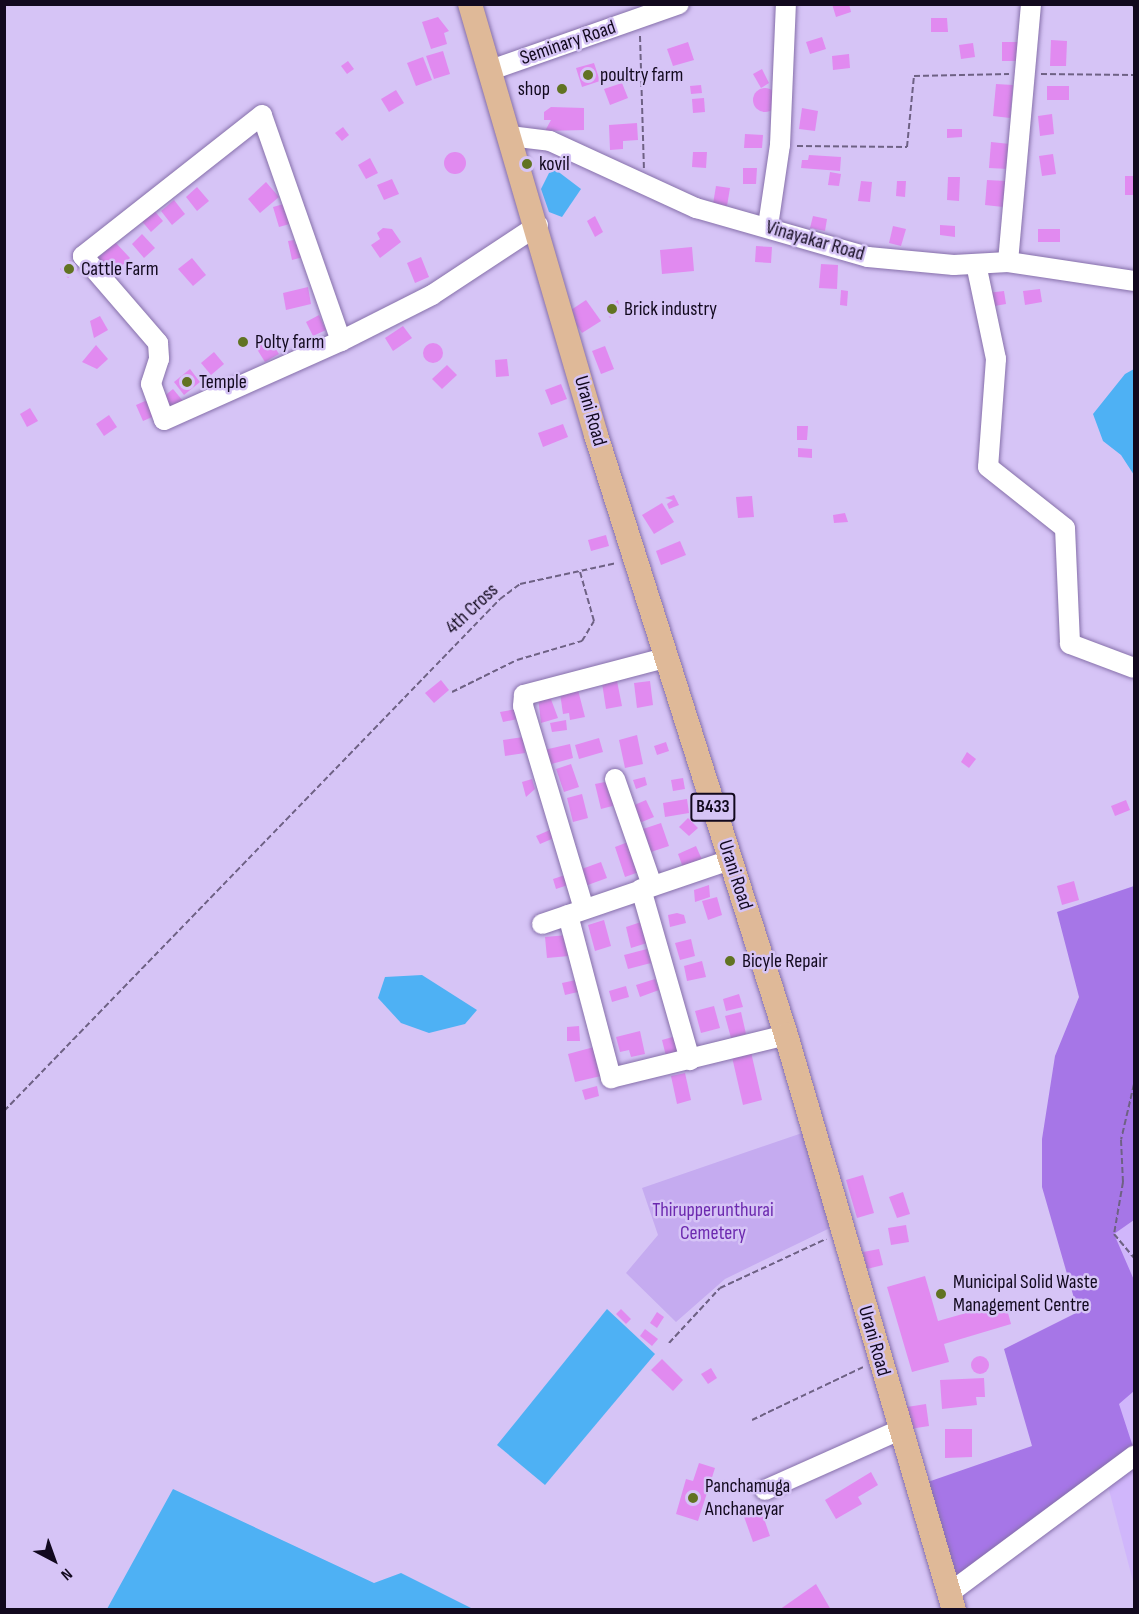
<!DOCTYPE html>
<html>
<head>
<meta charset="utf-8">
<style>
  body { margin:0 }
  #map { position:relative; width:1139px; height:1614px; overflow:hidden; background:#d6c4f6; font-family:"Sofia Sans Condensed",sans-serif }
  div>[style] { position:absolute }
  [style*='--x'] { left:calc(var(--x)*1px); top:calc(var(--y)*1px); width:calc(var(--w)*1px); rotate:calc(var(--a)*1deg) }
  .built>* { inset:0; background:#d0b6fb }
  .green>* { inset:0; background:#c5abf0 }
  .forest>* { inset:0; background:#a676e7 }
  .water>* { inset:0; background:#4eb1f4 }
  .building>* { inset:0; background:#e18af0 }
  .round { border-radius:50% }
  .path>* { height:2px; margin-top:-1px; transform-origin:0; background:repeating-linear-gradient(90deg,#6e6184 0 6px,transparent 0 9px) }
  .roads { filter:drop-shadow(0 0 2px #8670aa) drop-shadow(0 0 2px #8670aa) }
  .minor>* { height:20px; margin:-10px; padding:0 10px; transform-origin:10px; border-radius:10px; background:#fff }
  .major>* { height:24px; margin:-12px; padding:0 12px; transform-origin:12px; border-radius:12px; background:#dfb998 }
  .dots>* { width:16px; height:16px; translate:-50% -50%; box-sizing:border-box; border:3px solid #d6c4f6; border-radius:50% }
  span { translate:-50% -50%; white-space:nowrap; text-align:center; line-height:1.15; -webkit-text-stroke:5px #d6c4f6; paint-order:stroke }
  .shield-label span { padding:2px 4px; background:#d6c4f6; border:2px solid; border-radius:4px; -webkit-text-stroke-width:0 }
  .shield-label { font-size:18px; color:#12091e; font-weight:700 }
  .street-label { font-size:20px; color:#12091e }
  .poi-label { font-size:20px; color:#12091e }
  .left { translate:0 -50%; text-align:left }
  .right { translate:-100% -50%; text-align:right }
  .park-label { font-size:20px; color:#6c29af }
  .frame { position:absolute; inset:0; border:6px solid #12091e; pointer-events:none }
  .north { position:absolute; left:24px; top:1530px; width:60px; height:60px; -webkit-text-stroke:4px #d6c4f6; paint-order:stroke; rotate:139deg; font-size:16px; font-weight:700; line-height:24px; text-align:center; color:#12091e }
  .north::after { content:''; display:block; margin:auto; width:21px; height:27px; background:#12091e; clip-path:polygon(50% 0,100% 100%,50% 72%,0 100%) }
</style>
</head>
<body>
<div id="map">
  <div class="built">
    <i style="clip-path:polygon(1134px 1220px,1134px 1585px,1088px 1410px,1114px 1234px)"></i>
  </div>
  <div class="green">
    <i style="clip-path:polygon(805px 1132px,832px 1227px,725px 1279px,676px 1322px,626px 1273px,658px 1235px,642px 1188px)"></i>
  </div>
  <div class="forest">
    <i style="clip-path:polygon(1134px 886px,1134px 1220px,1114px 1234px,1134px 1280px,1134px 1391px,1119px 1404px,1134px 1450px,957px 1587px,922px 1484px,1032px 1446px,1004px 1349px,1078px 1312px,1042px 1187px,1042px 1139px,1055px 1056px,1079px 997px,1057px 912px)"></i>
  </div>
  <div class="water">
    <i style="clip-path:polygon(556px 170px,581px 189px,562px 217px,549px 212px,541px 189px,549px 173px)"></i>
    <i style="clip-path:polygon(1134px 369px,1134px 475px,1121px 455px,1103px 441px,1093px 414px,1125px 374px)"></i>
    <i style="clip-path:polygon(422px 975px,477px 1010px,465px 1024px,429px 1033px,401px 1023px,378px 998px,385px 977px)"></i>
    <i style="clip-path:polygon(607px 1309px,655px 1354px,545px 1485px,497px 1445px)"></i>
    <i style="clip-path:polygon(173px 1489px,374px 1583px,401px 1573px,473px 1609px,107px 1609px)"></i>
  </div>
  <div class="building">
    <i style="clip-path:polygon(832px 4px,849px 4px,851px 12px,836px 17px)"></i>
    <i style="clip-path:polygon(438px 17px,449px 31px,444px 33px,447px 44px,431px 49px,422px 22px)"></i>
    <i style="clip-path:polygon(931px 18px,947px 18px,948px 32px,931px 32px)"></i>
    <i style="clip-path:polygon(822px 37px,826px 49px,810px 54px,806px 42px)"></i>
    <i style="clip-path:polygon(1051px 40px,1067px 41px,1066px 66px,1050px 66px)"></i>
    <i style="clip-path:polygon(688px 42px,694px 60px,673px 66px,667px 49px)"></i>
    <i style="clip-path:polygon(1002px 42px,1018px 42px,1017px 61px,1002px 61px)"></i>
    <i style="clip-path:polygon(973px 43px,975px 57px,961px 59px,959px 45px)"></i>
    <i style="clip-path:polygon(443px 51px,450px 74px,434px 79px,426px 56px)"></i>
    <i style="clip-path:polygon(849px 54px,850px 68px,833px 70px,832px 56px)"></i>
    <i style="clip-path:polygon(423px 57px,432px 80px,416px 86px,407px 63px)"></i>
    <i style="clip-path:polygon(348px 61px,354px 69px,347px 74px,341px 66px)"></i>
    <i style="clip-path:polygon(594px 63px,600px 81px,582px 87px,576px 68px)"></i>
    <i style="clip-path:polygon(762px 69px,769px 83px,761px 88px,753px 74px)"></i>
    <i style="clip-path:polygon(622px 83px,628px 98px,610px 105px,604px 89px)"></i>
    <i style="clip-path:polygon(996px 84px,1013px 85px,1010px 118px,993px 116px)"></i>
    <i style="clip-path:polygon(701px 85px,702px 93px,691px 94px,690px 86px)"></i>
    <i style="clip-path:polygon(1047px 86px,1069px 86px,1069px 100px,1047px 100px)"></i>
    <i class="round" style="left:753px;top:88px;width:24px;height:24px"></i>
    <i style="clip-path:polygon(396px 90px,404px 103px,389px 112px,381px 99px)"></i>
    <i style="clip-path:polygon(704px 98px,705px 112px,693px 113px,692px 99px)"></i>
    <i style="clip-path:polygon(551px 107px,584px 108px,584px 130px,545px 131px,551px 120px,544px 120px,544px 112px)"></i>
    <i style="clip-path:polygon(802px 108px,818px 111px,815px 131px,799px 129px)"></i>
    <i style="clip-path:polygon(1052px 114px,1054px 134px,1040px 136px,1038px 116px)"></i>
    <i style="clip-path:polygon(637px 123px,638px 140px,623px 141px,623px 149px,610px 150px,609px 125px)"></i>
    <i style="clip-path:polygon(343px 127px,349px 135px,342px 141px,335px 133px)"></i>
    <i style="clip-path:polygon(947px 129px,962px 129px,962px 137px,947px 138px)"></i>
    <i style="clip-path:polygon(745px 134px,763px 135px,762px 148px,744px 148px)"></i>
    <i style="clip-path:polygon(991px 142px,1010px 144px,1008px 169px,989px 168px)"></i>
    <i style="clip-path:polygon(693px 152px,707px 152px,706px 168px,692px 167px)"></i>
    <i class="round" style="left:444px;top:152px;width:22px;height:22px"></i>
    <i style="clip-path:polygon(1053px 154px,1056px 174px,1042px 176px,1039px 156px)"></i>
    <i style="clip-path:polygon(809px 155px,841px 157px,840px 171px,801px 168px,802px 160px,808px 160px)"></i>
    <i style="clip-path:polygon(370px 158px,378px 173px,366px 179px,358px 165px)"></i>
    <i style="clip-path:polygon(743px 168px,757px 168px,756px 184px,743px 184px)"></i>
    <i style="clip-path:polygon(830px 172px,841px 174px,839px 186px,828px 185px)"></i>
    <i style="clip-path:polygon(1125px 176px,1134px 176px,1134px 195px,1125px 195px)"></i>
    <i style="clip-path:polygon(948px 177px,960px 177px,959px 201px,947px 200px)"></i>
    <i style="clip-path:polygon(392px 179px,399px 194px,384px 200px,377px 185px)"></i>
    <i style="clip-path:polygon(987px 180px,1006px 181px,1003px 207px,985px 205px)"></i>
    <i style="clip-path:polygon(861px 181px,872px 182px,870px 202px,858px 201px)"></i>
    <i style="clip-path:polygon(897px 181px,906px 181px,905px 197px,896px 196px)"></i>
    <i style="clip-path:polygon(266px 182px,279px 197px,260px 213px,248px 199px)"></i>
    <i style="clip-path:polygon(716px 186px,730px 188px,727px 206px,713px 204px)"></i>
    <i style="clip-path:polygon(197px 187px,209px 201px,197px 211px,186px 197px)"></i>
    <i style="clip-path:polygon(174px 200px,185px 214px,172px 225px,161px 211px)"></i>
    <i style="clip-path:polygon(287px 203px,293px 223px,279px 227px,273px 207px)"></i>
    <i style="clip-path:polygon(152px 208px,163px 221px,151px 232px,140px 219px)"></i>
    <i style="clip-path:polygon(595px 216px,603px 232px,595px 237px,587px 221px)"></i>
    <i style="clip-path:polygon(813px 216px,827px 219px,825px 231px,810px 228px)"></i>
    <i style="clip-path:polygon(940px 225px,955px 226px,955px 237px,940px 235px)"></i>
    <i style="clip-path:polygon(893px 226px,906px 229px,901px 246px,889px 243px)"></i>
    <i style="clip-path:polygon(383px 228px,392px 229px,401px 242px,380px 258px,371px 245px,380px 239px,377px 233px)"></i>
    <i style="clip-path:polygon(1038px 229px,1060px 229px,1060px 242px,1038px 242px)"></i>
    <i style="clip-path:polygon(142px 234px,155px 248px,144px 258px,132px 244px)"></i>
    <i style="clip-path:polygon(294px 240px,295px 244px,304px 242px,307px 256px,292px 260px,288px 241px)"></i>
    <i style="clip-path:polygon(115px 242px,130px 258px,113px 274px,98px 258px)"></i>
    <i style="clip-path:polygon(756px 246px,772px 247px,771px 263px,755px 262px)"></i>
    <i style="clip-path:polygon(692px 247px,694px 271px,662px 274px,660px 250px)"></i>
    <i style="clip-path:polygon(421px 257px,429px 277px,415px 283px,407px 263px)"></i>
    <i style="clip-path:polygon(192px 258px,206px 275px,193px 286px,178px 269px)"></i>
    <i style="clip-path:polygon(70px 260px,78px 270px,68px 278px,60px 269px)"></i>
    <i style="clip-path:polygon(821px 264px,838px 265px,837px 289px,819px 288px)"></i>
    <i style="clip-path:polygon(308px 287px,311px 304px,286px 310px,283px 293px)"></i>
    <i style="clip-path:polygon(1040px 289px,1042px 302px,1025px 305px,1023px 291px)"></i>
    <i style="clip-path:polygon(841px 290px,848px 291px,847px 306px,840px 305px)"></i>
    <i style="clip-path:polygon(1004px 291px,1006px 304px,989px 307px,987px 293px)"></i>
    <i style="clip-path:polygon(586px 300px,601px 321px,582px 333px,568px 312px)"></i>
    <i style="clip-path:polygon(618px 300px,620px 311px,610px 318px,604px 310px)"></i>
    <i style="clip-path:polygon(319px 315px,326px 330px,313px 336px,306px 322px)"></i>
    <i style="clip-path:polygon(100px 316px,108px 330px,94px 338px,90px 321px)"></i>
    <i style="clip-path:polygon(403px 326px,412px 338px,393px 351px,385px 338px)"></i>
    <i style="clip-path:polygon(245px 335px,249px 347px,241px 350px,236px 338px)"></i>
    <i style="clip-path:polygon(268px 337px,279px 354px,265px 362px,255px 346px)"></i>
    <i class="round" style="left:423px;top:343px;width:20px;height:20px"></i>
    <i style="clip-path:polygon(96px 345px,108px 359px,97px 369px,82px 362px)"></i>
    <i style="clip-path:polygon(605px 346px,614px 369px,601px 374px,592px 351px)"></i>
    <i style="clip-path:polygon(214px 352px,224px 364px,211px 375px,201px 363px)"></i>
    <i style="clip-path:polygon(507px 359px,509px 376px,496px 377px,495px 360px)"></i>
    <i style="clip-path:polygon(447px 365px,457px 375px,442px 389px,432px 379px)"></i>
    <i style="clip-path:polygon(190px 369px,200px 382px,184px 395px,174px 382px)"></i>
    <i style="clip-path:polygon(561px 384px,567px 399px,551px 405px,545px 390px)"></i>
    <i style="clip-path:polygon(173px 389px,183px 401px,173px 409px,163px 397px)"></i>
    <i style="clip-path:polygon(152px 398px,159px 414px,143px 421px,136px 405px)"></i>
    <i style="clip-path:polygon(30px 408px,38px 421px,27px 427px,20px 414px)"></i>
    <i style="clip-path:polygon(109px 415px,117px 427px,104px 436px,96px 424px)"></i>
    <i style="clip-path:polygon(563px 424px,568px 437px,543px 447px,538px 433px)"></i>
    <i style="clip-path:polygon(797px 426px,808px 426px,807px 440px,797px 440px)"></i>
    <i style="clip-path:polygon(798px 448px,812px 449px,812px 458px,798px 457px)"></i>
    <i style="clip-path:polygon(674px 495px,679px 505px,669px 509px,667px 504px,673px 500px,665px 498px)"></i>
    <i style="clip-path:polygon(752px 496px,754px 517px,738px 518px,736px 497px)"></i>
    <i style="clip-path:polygon(662px 503px,674px 522px,654px 534px,642px 515px)"></i>
    <i style="clip-path:polygon(845px 513px,848px 522px,834px 523px,833px 515px)"></i>
    <i style="clip-path:polygon(606px 535px,609px 546px,591px 551px,588px 540px)"></i>
    <i style="clip-path:polygon(680px 541px,686px 555px,661px 565px,656px 551px)"></i>
    <i style="clip-path:polygon(441px 680px,449px 690px,434px 703px,425px 693px)"></i>
    <i style="clip-path:polygon(617px 681px,622px 706px,606px 709px,602px 683px)"></i>
    <i style="clip-path:polygon(650px 681px,653px 705px,637px 708px,634px 683px)"></i>
    <i style="clip-path:polygon(578px 690px,585px 717px,570px 720px,569px 713px,563px 714px,560px 693px)"></i>
    <i style="clip-path:polygon(549px 694px,558px 718px,541px 723px,538px 697px)"></i>
    <i style="clip-path:polygon(516px 709px,518px 719px,503px 722px,500px 712px)"></i>
    <i style="clip-path:polygon(566px 720px,567px 730px,552px 732px,550px 723px)"></i>
    <i style="clip-path:polygon(637px 735px,643px 764px,625px 768px,619px 740px)"></i>
    <i style="clip-path:polygon(523px 737px,525px 753px,505px 756px,503px 740px)"></i>
    <i style="clip-path:polygon(599px 738px,603px 752px,579px 759px,575px 745px)"></i>
    <i style="clip-path:polygon(666px 742px,669px 751px,657px 755px,654px 746px)"></i>
    <i style="clip-path:polygon(570px 744px,573px 758px,548px 765px,544px 750px)"></i>
    <i style="clip-path:polygon(967px 752px,976px 759px,969px 768px,961px 762px)"></i>
    <i style="clip-path:polygon(571px 764px,579px 787px,564px 792px,556px 769px)"></i>
    <i style="clip-path:polygon(645px 777px,647px 785px,636px 789px,633px 780px)"></i>
    <i style="clip-path:polygon(683px 778px,685px 789px,673px 791px,671px 780px)"></i>
    <i style="clip-path:polygon(532px 779px,535px 789px,526px 797px,522px 782px)"></i>
    <i style="clip-path:polygon(610px 781px,616px 805px,601px 809px,595px 784px)"></i>
    <i style="clip-path:polygon(582px 794px,588px 818px,573px 822px,567px 798px)"></i>
    <i style="clip-path:polygon(687px 799px,689px 813px,665px 817px,663px 803px)"></i>
    <i style="clip-path:polygon(646px 800px,654px 817px,637px 824px,630px 807px)"></i>
    <i style="clip-path:polygon(1126px 800px,1130px 810px,1115px 816px,1111px 806px)"></i>
    <i style="clip-path:polygon(688px 818px,698px 828px,689px 836px,679px 827px)"></i>
    <i style="clip-path:polygon(661px 823px,669px 846px,651px 852px,643px 829px)"></i>
    <i style="clip-path:polygon(550px 830px,554px 838px,540px 844px,536px 836px)"></i>
    <i style="clip-path:polygon(628px 842px,639px 872px,625px 877px,615px 847px)"></i>
    <i style="clip-path:polygon(696px 846px,703px 862px,684px 870px,678px 854px)"></i>
    <i style="clip-path:polygon(601px 862px,607px 878px,585px 886px,579px 870px)"></i>
    <i style="clip-path:polygon(568px 874px,571px 884px,556px 889px,553px 879px)"></i>
    <i style="clip-path:polygon(1074px 881px,1079px 900px,1062px 905px,1057px 886px)"></i>
    <i style="clip-path:polygon(709px 885px,710px 897px,695px 902px,694px 890px)"></i>
    <i style="clip-path:polygon(717px 897px,722px 915px,708px 920px,702px 901px)"></i>
    <i style="clip-path:polygon(677px 913px,684px 915px,686px 923px,670px 927px,668px 915px)"></i>
    <i style="clip-path:polygon(604px 920px,611px 946px,595px 951px,588px 925px)"></i>
    <i style="clip-path:polygon(641px 922px,647px 943px,631px 948px,626px 927px)"></i>
    <i style="clip-path:polygon(567px 935px,569px 956px,547px 958px,545px 937px)"></i>
    <i style="clip-path:polygon(691px 939px,695px 956px,680px 960px,675px 943px)"></i>
    <i style="clip-path:polygon(647px 949px,651px 963px,628px 969px,624px 955px)"></i>
    <i style="clip-path:polygon(734px 955px,736px 964px,727px 967px,724px 957px)"></i>
    <i style="clip-path:polygon(702px 961px,706px 977px,687px 981px,684px 966px)"></i>
    <i style="clip-path:polygon(655px 979px,659px 990px,640px 997px,636px 985px)"></i>
    <i style="clip-path:polygon(576px 980px,578px 992px,565px 995px,562px 983px)"></i>
    <i style="clip-path:polygon(626px 986px,629px 997px,612px 1002px,609px 991px)"></i>
    <i style="clip-path:polygon(739px 994px,743px 1007px,726px 1011px,723px 999px)"></i>
    <i style="clip-path:polygon(714px 1006px,720px 1028px,701px 1033px,695px 1011px)"></i>
    <i style="clip-path:polygon(741px 1012px,746px 1034px,731px 1038px,725px 1016px)"></i>
    <i style="clip-path:polygon(579px 1026px,580px 1041px,567px 1041px,567px 1027px)"></i>
    <i style="clip-path:polygon(640px 1031px,645px 1054px,631px 1057px,629px 1050px,620px 1052px,616px 1037px)"></i>
    <i style="clip-path:polygon(676px 1036px,681px 1051px,666px 1056px,662px 1040px)"></i>
    <i style="clip-path:polygon(594px 1047px,601px 1076px,575px 1082px,568px 1054px)"></i>
    <i style="clip-path:polygon(751px 1052px,762px 1100px,743px 1105px,732px 1057px)"></i>
    <i style="clip-path:polygon(685px 1073px,691px 1100px,677px 1104px,671px 1076px)"></i>
    <i style="clip-path:polygon(597px 1086px,599px 1096px,585px 1100px,582px 1090px)"></i>
    <i style="clip-path:polygon(863px 1175px,874px 1213px,857px 1218px,846px 1180px)"></i>
    <i style="clip-path:polygon(903px 1192px,910px 1214px,897px 1218px,889px 1197px)"></i>
    <i style="clip-path:polygon(906px 1225px,909px 1242px,891px 1245px,888px 1228px)"></i>
    <i style="clip-path:polygon(879px 1249px,883px 1265px,867px 1269px,863px 1252px)"></i>
    <i style="clip-path:polygon(925px 1276px,938px 1321px,1005px 1302px,1011px 1324px,944px 1344px,949px 1362px,912px 1372px,887px 1287px)"></i>
    <i style="clip-path:polygon(621px 1309px,631px 1319px,626px 1324px,616px 1314px)"></i>
    <i style="clip-path:polygon(657px 1312px,664px 1317px,657px 1328px,650px 1323px)"></i>
    <i style="clip-path:polygon(645px 1329px,658px 1339px,652px 1346px,640px 1336px)"></i>
    <i class="round" style="left:971px;top:1356px;width:18px;height:18px"></i>
    <i style="clip-path:polygon(662px 1359px,683px 1380px,673px 1391px,651px 1370px)"></i>
    <i style="clip-path:polygon(711px 1368px,717px 1378px,708px 1384px,701px 1374px)"></i>
    <i style="clip-path:polygon(984px 1378px,985px 1397px,976px 1397px,977px 1405px,942px 1409px,940px 1380px)"></i>
    <i style="clip-path:polygon(926px 1404px,929px 1426px,910px 1429px,907px 1407px)"></i>
    <i style="clip-path:polygon(945px 1429px,972px 1429px,972px 1457px,945px 1458px)"></i>
    <i style="clip-path:polygon(699px 1463px,715px 1468px,698px 1521px,676px 1514px,686px 1479px,693px 1481px)"></i>
    <i style="clip-path:polygon(871px 1472px,878px 1485px,858px 1497px,862px 1504px,836px 1519px,825px 1500px)"></i>
    <i style="clip-path:polygon(759px 1504px,770px 1536px,753px 1542px,742px 1511px)"></i>
    <i style="clip-path:polygon(816px 1584px,831px 1610px,779px 1610px)"></i>
  </div>
  <div class="path">
    <i style="--x:1132;--y:4;--w:4;--a:56"></i>
    <i style="--x:640;--y:36;--w:132;--a:88.3"></i>
    <i style="--x:1041;--y:74;--w:93;--a:0.6"></i>
    <i style="--x:797;--y:146;--w:110;--a:0.5"></i>
    <i style="--x:907;--y:147;--w:71;--a:-84.4"></i>
    <i style="--x:914;--y:76;--w:95;--a:-1.2"></i>
    <i style="--x:452;--y:692;--w:72;--a:-26.2"></i>
    <i style="--x:517;--y:660;--w:68;--a:-16.3"></i>
    <i style="--x:582;--y:641;--w:23;--a:-59"></i>
    <i style="--x:594;--y:621;--w:51;--a:-105.9"></i>
    <i style="--x:1134;--y:1084;--w:57;--a:103.1"></i>
    <i style="--x:1121;--y:1140;--w:42;--a:87.3"></i>
    <i style="--x:1123;--y:1182;--w:53;--a:99.8"></i>
    <i style="--x:1114;--y:1234;--w:31;--a:50"></i>
    <i style="--x:4;--y:1111;--w:713;--a:-45.91"></i>
    <i style="--x:500;--y:599;--w:25;--a:-37"></i>
    <i style="--x:520;--y:584;--w:99;--a:-12.2"></i>
    <i style="--x:669;--y:1343;--w:75;--a:-47.2"></i>
    <i style="--x:720;--y:1288;--w:117;--a:-24.8"></i>
    <i style="--x:752;--y:1420;--w:123;--a:-25.5"></i>
  </div>
  <div class="roads">
    <div class="minor">
      <i style="--x:491;--y:70;--w:199;--a:-19.3"></i>
      <i style="--x:510;--y:136;--w:40;--a:7.1"></i>
      <i style="--x:550;--y:141;--w:161;--a:24.7"></i>
      <i style="--x:696;--y:208;--w:179;--a:15.9"></i>
      <i style="--x:868;--y:257;--w:86;--a:5.3"></i>
      <i style="--x:954;--y:265;--w:54;--a:-3.2"></i>
      <i style="--x:1008;--y:262;--w:127;--a:8.6"></i>
      <i style="--x:768;--y:226;--w:82;--a:-81.6"></i>
      <i style="--x:780;--y:145;--w:141;--a:-87.6"></i>
      <i style="--x:1008;--y:262;--w:259;--a:-84.9"></i>
      <i style="--x:976;--y:264;--w:97;--a:78.1"></i>
      <i style="--x:996;--y:359;--w:108;--a:94.2"></i>
      <i style="--x:988;--y:467;--w:98;--a:38.4"></i>
      <i style="--x:1065;--y:528;--w:116;--a:87.5"></i>
      <i style="--x:1070;--y:644;--w:68;--a:20.6"></i>
      <i style="--x:341;--y:341;--w:239;--a:-109.3"></i>
      <i style="--x:262;--y:115;--w:228;--a:141.8"></i>
      <i style="--x:83;--y:256;--w:115;--a:49.2"></i>
      <i style="--x:158;--y:343;--w:16;--a:86"></i>
      <i style="--x:159;--y:359;--w:26;--a:108"></i>
      <i style="--x:151;--y:384;--w:38;--a:70"></i>
      <i style="--x:164;--y:420;--w:194;--a:-24.1"></i>
      <i style="--x:341;--y:341;--w:102;--a:-26.8"></i>
      <i style="--x:432;--y:295;--w:127;--a:-33.4"></i>
      <i style="--x:615;--y:779;--w:112;--a:70.8"></i>
      <i style="--x:641;--y:889;--w:178;--a:74"></i>
      <i style="--x:584;--y:909;--w:212;--a:-106.7"></i>
      <i style="--x:523;--y:706;--w:11;--a:-85"></i>
      <i style="--x:524;--y:695;--w:146;--a:-14.7"></i>
      <i style="--x:568;--y:915;--w:169;--a:75.2"></i>
      <i style="--x:611;--y:1078;--w:180;--a:-13.8"></i>
      <i style="--x:542;--y:924;--w:199;--a:-18.8"></i>
      <i style="--x:765;--y:1490;--w:148;--a:-24"></i>
      <i style="--x:948;--y:1594;--w:232;--a:-36.6"></i>
    </div>
    <div class="major">
      <i style="--x:470;--y:4;--w:449;--a:73.7"></i>
      <i style="--x:596;--y:435;--w:629;--a:72.43"></i>
      <i style="--x:786;--y:1035;--w:599;--a:73.71"></i>
    </div>
  </div>
  <div class="dots">
    <i style="left:588px;top:75px;background:#617322"></i>
    <i style="left:562px;top:89px;background:#617322"></i>
    <i style="left:527px;top:164px;background:#617322"></i>
    <i style="left:69px;top:269px;background:#617322"></i>
    <i style="left:612px;top:309px;background:#617322"></i>
    <i style="left:243px;top:342px;background:#617322"></i>
    <i style="left:187px;top:382px;background:#617322"></i>
    <i style="left:730px;top:961px;background:#617322"></i>
    <i style="left:941px;top:1294px;background:#617322"></i>
    <i style="left:693px;top:1498px;background:#617322"></i>
  </div>
  <div class="shield-label">
    <span style="left:713px;top:807px">B433</span>
  </div>
  <div class="street-label">
    <span style="left:568px;top:43px;rotate:-19deg">Seminary Road</span>
    <span style="left:815px;top:241px;rotate:16deg">Vinayakar Road</span>
    <span style="left:590px;top:411px;rotate:74deg">Urani Road</span>
    <span style="left:472px;top:609px;rotate:-43deg">4th Cross</span>
    <span style="left:735px;top:875px;rotate:72deg">Urani Road</span>
    <span style="left:874px;top:1341px;rotate:74deg">Urani Road</span>
  </div>
  <div class="poi-label">
    <span class="left" style="left:600px;top:75px">poultry farm</span>
    <span class="right" style="left:550px;top:89px">shop</span>
    <span class="left" style="left:539px;top:164px">kovil</span>
    <span class="left" style="left:81px;top:269px">Cattle Farm</span>
    <span class="left" style="left:624px;top:309px">Brick industry</span>
    <span class="left" style="left:255px;top:342px">Polty farm</span>
    <span class="left" style="left:199px;top:382px">Temple</span>
    <span class="left" style="left:742px;top:961px">Bicyle Repair</span>
    <span class="left" style="left:953px;top:1294px">Municipal Solid Waste<br>Management Centre</span>
    <span class="left" style="left:705px;top:1498px">Panchamuga<br>Anchaneyar</span>
  </div>
  <div class="park-label">
    <span style="left:713px;top:1222px">Thirupperunthurai<br>Cemetery</span>
  </div>
  <div class="frame"></div>
  <div class="north">N</div>
</div>
</body>
</html>
